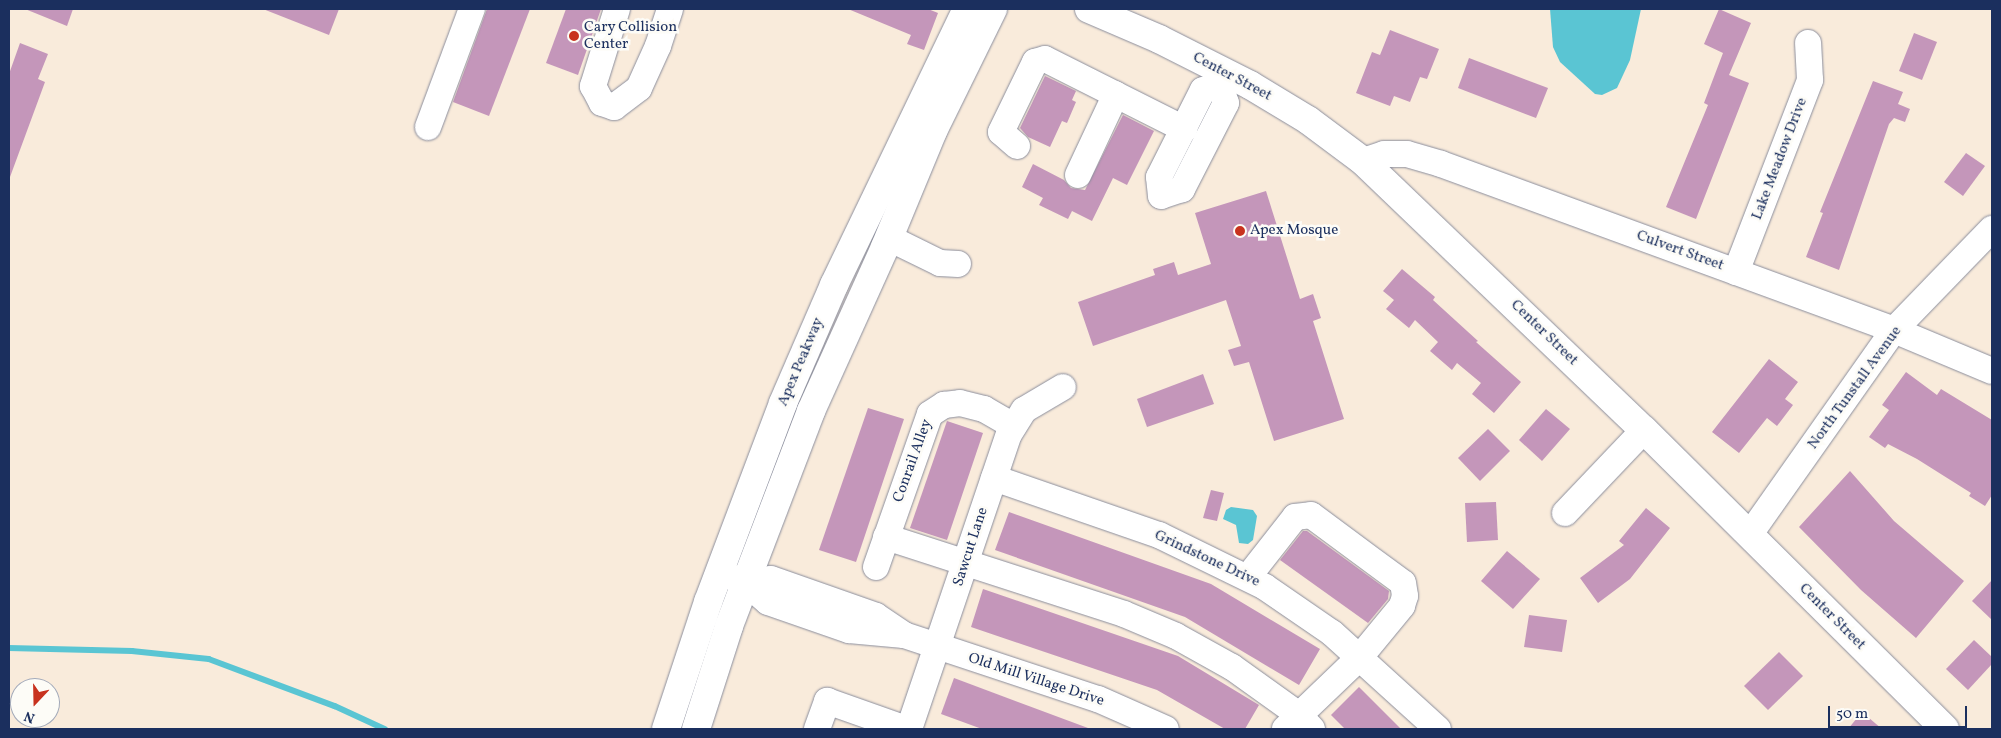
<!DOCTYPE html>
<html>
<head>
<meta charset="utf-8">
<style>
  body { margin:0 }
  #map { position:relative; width:2001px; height:738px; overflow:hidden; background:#f9ebdb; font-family:Vollkorn,serif }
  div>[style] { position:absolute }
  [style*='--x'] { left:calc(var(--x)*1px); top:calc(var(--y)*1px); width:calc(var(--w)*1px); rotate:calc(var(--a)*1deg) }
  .water>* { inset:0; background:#5ac5d3 }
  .stream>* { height:5.5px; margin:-2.75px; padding:0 2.75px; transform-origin:2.75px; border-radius:2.75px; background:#5ac5d3 }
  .building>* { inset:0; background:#c496ba }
  .roads { filter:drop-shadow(0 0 1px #8a8d9c) drop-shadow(0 0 1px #8a8d9c) }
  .minor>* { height:26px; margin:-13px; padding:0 13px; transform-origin:13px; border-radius:13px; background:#fff }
  .major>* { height:28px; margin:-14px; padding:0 14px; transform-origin:14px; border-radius:14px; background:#fff }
  .dots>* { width:14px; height:14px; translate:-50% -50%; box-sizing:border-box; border:2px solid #fdfcf7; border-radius:50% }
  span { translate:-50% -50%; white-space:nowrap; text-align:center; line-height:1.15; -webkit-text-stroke:5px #fdfcf7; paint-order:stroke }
  .poi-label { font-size:15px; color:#1b2f5e }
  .left { translate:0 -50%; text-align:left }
  .street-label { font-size:15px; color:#1b2f5e }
  .frame { position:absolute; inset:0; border:10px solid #1b2f5e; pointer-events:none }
  .north { position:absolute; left:10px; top:678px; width:50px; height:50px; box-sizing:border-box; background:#fdfcf7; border:1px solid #a3aaba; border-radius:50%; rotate:201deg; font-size:14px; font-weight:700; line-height:20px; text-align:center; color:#1b2f5e }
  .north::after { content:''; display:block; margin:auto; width:18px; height:22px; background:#c8321e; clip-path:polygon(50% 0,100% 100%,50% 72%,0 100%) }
  .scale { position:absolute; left:1828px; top:706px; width:139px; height:22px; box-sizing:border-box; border:2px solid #1b2f5e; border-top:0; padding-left:6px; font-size:15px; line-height:18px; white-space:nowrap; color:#1b2f5e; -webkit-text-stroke:4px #fdfcf7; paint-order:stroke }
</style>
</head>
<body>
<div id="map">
  <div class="water">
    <i style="clip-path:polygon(1550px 9px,1641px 9px,1630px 60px,1617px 88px,1602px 95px,1595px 94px,1560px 62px,1553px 47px)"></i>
    <i style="clip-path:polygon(1231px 507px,1253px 510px,1257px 516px,1253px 540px,1248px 544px,1239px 543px,1236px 525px,1223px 519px,1226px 510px)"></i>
  </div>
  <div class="stream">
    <i style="--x:9;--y:648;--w:123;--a:1.4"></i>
    <i style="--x:132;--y:651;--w:77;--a:5.9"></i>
    <i style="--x:209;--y:659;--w:134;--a:20.5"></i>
    <i style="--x:335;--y:706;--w:55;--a:24.7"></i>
  </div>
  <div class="building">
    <i style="clip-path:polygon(25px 9px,73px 9px,67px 26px)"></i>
    <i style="clip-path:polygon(263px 9px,339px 9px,329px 35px)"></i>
    <i style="clip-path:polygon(487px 9px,530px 9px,489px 116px,453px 102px)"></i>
    <i style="clip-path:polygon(566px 9px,601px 9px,578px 75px,546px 63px)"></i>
    <i style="clip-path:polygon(848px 9px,928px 9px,938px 13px,924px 50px,907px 44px,911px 35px)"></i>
    <i style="clip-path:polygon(1719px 9px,1751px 23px,1729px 75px,1749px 83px,1696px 219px,1666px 207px,1708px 105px,1704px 103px,1723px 53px,1704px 44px)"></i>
    <i style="clip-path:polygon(1390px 30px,1439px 49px,1427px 79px,1420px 77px,1410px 102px,1394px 96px,1390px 106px,1356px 93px,1372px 52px,1380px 55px)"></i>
    <i style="clip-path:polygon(1914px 33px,1937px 42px,1922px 80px,1899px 71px)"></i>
    <i style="clip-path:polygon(20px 43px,48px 54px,38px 79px,45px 82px,10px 177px,9px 74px)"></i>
    <i style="clip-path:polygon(1469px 58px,1548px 88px,1536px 118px,1458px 88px)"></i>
    <i style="clip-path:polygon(1045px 76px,1076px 91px,1072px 100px,1076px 102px,1067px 123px,1062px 121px,1050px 147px,1028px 137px,1020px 128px)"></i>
    <i style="clip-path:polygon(1873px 81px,1903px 92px,1898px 104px,1910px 109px,1905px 122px,1894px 118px,1889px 124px,1839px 270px,1806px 257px,1823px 213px,1820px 212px)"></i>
    <i style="clip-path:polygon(1123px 115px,1154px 131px,1127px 185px,1113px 178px,1092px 221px,1072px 211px,1068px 219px,1039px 205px,1043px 198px,1022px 187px,1033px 164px,1064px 180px,1071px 188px,1085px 190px)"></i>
    <i style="clip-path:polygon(1966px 153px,1985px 166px,1963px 196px,1944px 182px)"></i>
    <i style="clip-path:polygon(1266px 191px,1300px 299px,1313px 294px,1321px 318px,1313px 321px,1344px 419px,1274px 441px,1249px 362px,1234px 366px,1228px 350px,1241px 346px,1226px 300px,1093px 346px,1078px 302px,1155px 275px,1153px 269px,1174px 262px,1178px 275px,1211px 264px,1195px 213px)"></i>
    <i style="clip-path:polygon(1402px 269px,1435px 297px,1433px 300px,1478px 341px,1476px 342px,1521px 382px,1494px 413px,1472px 394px,1481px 383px,1457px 363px,1452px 370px,1430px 351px,1438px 342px,1415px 320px,1409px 328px,1386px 309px,1394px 300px,1383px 291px)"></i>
    <i style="clip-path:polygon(1769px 359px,1798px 382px,1785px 399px,1793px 405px,1777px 426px,1767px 418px,1739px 453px,1712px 432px)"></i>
    <i style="clip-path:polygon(1906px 372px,1937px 395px,1941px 389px,1992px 420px,1992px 495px,1985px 506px,1969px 496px,1971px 493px,1917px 459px,1888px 444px,1885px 448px,1869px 437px,1889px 410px,1882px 405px)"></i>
    <i style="clip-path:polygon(1203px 374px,1214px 404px,1147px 427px,1137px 399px)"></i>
    <i style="clip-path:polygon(868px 408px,904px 419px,856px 562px,819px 550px)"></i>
    <i style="clip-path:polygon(1546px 409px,1570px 429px,1542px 461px,1519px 440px)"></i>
    <i style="clip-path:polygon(947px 421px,983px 433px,947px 540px,910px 528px)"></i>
    <i style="clip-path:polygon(1488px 429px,1510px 451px,1480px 481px,1458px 458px)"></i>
    <i style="clip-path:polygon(1850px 471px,1894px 521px,1964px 581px,1916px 638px,1861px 590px,1799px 527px)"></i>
    <i style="clip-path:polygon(1211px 490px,1224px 493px,1217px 521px,1203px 518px)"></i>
    <i style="clip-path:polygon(1496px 502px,1498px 540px,1467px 542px,1465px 503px)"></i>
    <i style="clip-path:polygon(1646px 508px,1670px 528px,1630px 579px,1598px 603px,1580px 578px,1624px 545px,1619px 541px)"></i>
    <i style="clip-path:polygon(1009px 512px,1211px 584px,1320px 649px,1299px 685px,1185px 617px,995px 550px)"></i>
    <i style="clip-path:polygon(1303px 531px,1307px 531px,1389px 591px,1388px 599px,1368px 623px,1280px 560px)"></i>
    <i style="clip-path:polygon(1507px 551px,1540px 579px,1513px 609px,1481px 581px)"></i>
    <i style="clip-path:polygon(1992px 580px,1992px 620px,1972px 601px)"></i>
    <i style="clip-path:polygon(983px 589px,1178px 656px,1259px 705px,1245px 729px,1225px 729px,1157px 690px,971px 627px)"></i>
    <i style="clip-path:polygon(1529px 615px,1567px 620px,1562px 652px,1524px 647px)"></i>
    <i style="clip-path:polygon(1974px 640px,1992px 657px,1992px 664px,1968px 690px,1946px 669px)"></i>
    <i style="clip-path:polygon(1779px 652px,1803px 676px,1768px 710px,1744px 686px)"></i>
    <i style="clip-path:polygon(954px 678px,1088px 728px,1087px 729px,982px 729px,941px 714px)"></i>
    <i style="clip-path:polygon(1359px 687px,1401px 729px,1345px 729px,1331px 715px)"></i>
    <i style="clip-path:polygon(1862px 712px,1882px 729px,1848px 729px)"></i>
  </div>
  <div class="roads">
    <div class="minor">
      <i style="--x:617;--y:9;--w:81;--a:107.3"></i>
      <i style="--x:593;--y:86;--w:19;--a:62"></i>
      <i style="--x:602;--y:103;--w:13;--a:18"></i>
      <i style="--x:614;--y:107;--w:31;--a:-37"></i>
      <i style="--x:639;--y:88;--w:46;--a:-65.7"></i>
      <i style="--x:658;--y:46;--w:39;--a:-72"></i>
      <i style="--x:1220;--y:85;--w:19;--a:72"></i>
      <i style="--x:1226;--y:103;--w:97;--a:117.1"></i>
      <i style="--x:1182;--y:189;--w:22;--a:162"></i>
      <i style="--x:1161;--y:196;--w:19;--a:-96"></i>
      <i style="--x:1159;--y:177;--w:97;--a:-63.2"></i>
      <i style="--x:1203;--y:90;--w:18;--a:-16"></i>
      <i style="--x:1220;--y:85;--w:13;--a:-63"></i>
      <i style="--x:428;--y:127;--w:126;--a:-69.6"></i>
      <i style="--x:1017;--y:146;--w:21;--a:-139"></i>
      <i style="--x:1001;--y:132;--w:78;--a:-64.1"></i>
      <i style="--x:1035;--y:62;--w:10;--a:-17"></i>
      <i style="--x:1045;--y:59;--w:156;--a:26.7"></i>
      <i style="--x:1363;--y:161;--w:22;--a:-18"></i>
      <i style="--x:1384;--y:154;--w:23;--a:0"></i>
      <i style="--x:1407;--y:154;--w:35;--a:16"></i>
      <i style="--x:1441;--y:164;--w:482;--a:20.1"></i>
      <i style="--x:1894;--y:330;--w:106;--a:22.7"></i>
      <i style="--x:1078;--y:175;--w:89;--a:-64.9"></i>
      <i style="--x:889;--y:238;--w:57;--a:26.1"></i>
      <i style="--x:940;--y:263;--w:18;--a:3"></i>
      <i style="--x:1736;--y:272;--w:206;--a:-68.9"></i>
      <i style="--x:1810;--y:80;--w:37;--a:-93"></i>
      <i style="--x:994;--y:478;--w:175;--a:19.1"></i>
      <i style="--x:1159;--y:535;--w:118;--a:26.1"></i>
      <i style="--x:1265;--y:587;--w:81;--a:34.5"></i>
      <i style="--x:1332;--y:633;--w:143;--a:42.2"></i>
      <i style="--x:1565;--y:513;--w:115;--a:-46.4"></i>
      <i style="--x:1750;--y:534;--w:250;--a:-54.8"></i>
      <i style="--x:1894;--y:330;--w:141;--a:-45.9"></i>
      <i style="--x:886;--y:537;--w:250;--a:17.9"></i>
      <i style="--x:1124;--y:614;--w:56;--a:22.9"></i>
      <i style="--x:1176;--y:636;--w:64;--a:29"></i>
      <i style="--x:1232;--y:667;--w:82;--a:35.6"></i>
      <i style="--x:1299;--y:715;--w:19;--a:47"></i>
      <i style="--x:876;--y:567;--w:162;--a:-70.6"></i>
      <i style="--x:930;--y:414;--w:17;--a:-33"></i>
      <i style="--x:944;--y:405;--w:16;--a:-7"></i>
      <i style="--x:960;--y:403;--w:25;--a:14"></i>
      <i style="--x:984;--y:409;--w:34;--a:30"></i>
      <i style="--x:1248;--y:577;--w:76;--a:-51.9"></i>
      <i style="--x:1295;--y:517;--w:16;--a:-7"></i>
      <i style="--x:1311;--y:515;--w:114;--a:36.5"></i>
      <i style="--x:1403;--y:583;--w:13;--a:81"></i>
      <i style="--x:1405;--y:596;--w:10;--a:107"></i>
      <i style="--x:1402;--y:606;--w:66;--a:129.5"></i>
      <i style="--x:1360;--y:657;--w:104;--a:136.2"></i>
      <i style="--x:734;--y:578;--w:13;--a:23"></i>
      <i style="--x:746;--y:583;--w:29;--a:41"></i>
      <i style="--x:768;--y:602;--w:86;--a:19.1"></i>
      <i style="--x:849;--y:630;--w:55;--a:5.2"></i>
      <i style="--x:746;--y:583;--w:25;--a:-9"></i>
      <i style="--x:771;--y:579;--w:111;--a:19.4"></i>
      <i style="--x:876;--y:616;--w:34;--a:34"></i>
      <i style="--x:904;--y:635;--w:204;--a:18.3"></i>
      <i style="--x:1098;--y:699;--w:74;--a:23.8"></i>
      <i style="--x:817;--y:729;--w:30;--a:-70"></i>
      <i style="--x:827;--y:701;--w:84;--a:19.5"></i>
      <i style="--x:909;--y:729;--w:311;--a:-71.3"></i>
      <i style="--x:1009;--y:434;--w:28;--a:-58"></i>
      <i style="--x:1024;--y:410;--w:45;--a:-30.5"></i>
    </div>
    <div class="major">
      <i style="--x:1089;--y:9;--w:76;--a:23.2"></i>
      <i style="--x:1159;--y:39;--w:102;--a:26.8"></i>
      <i style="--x:1250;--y:85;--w:68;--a:31.1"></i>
      <i style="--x:1308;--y:120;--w:69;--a:36.7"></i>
      <i style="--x:1363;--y:161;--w:389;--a:43.8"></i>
      <i style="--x:1644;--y:430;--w:424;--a:44.8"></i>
      <i style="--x:666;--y:729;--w:134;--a:-71.7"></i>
      <i style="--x:708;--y:602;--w:213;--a:-69.3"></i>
      <i style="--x:783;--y:403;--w:129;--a:-66.6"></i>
      <i style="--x:834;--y:285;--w:306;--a:-64.3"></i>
      <i style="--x:696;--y:729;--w:108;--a:-72.2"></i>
      <i style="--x:729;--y:626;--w:230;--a:-69.1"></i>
      <i style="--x:811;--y:411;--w:180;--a:-65.7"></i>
      <i style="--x:885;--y:247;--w:126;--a:-67.5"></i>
      <i style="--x:933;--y:131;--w:136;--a:-63.8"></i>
    </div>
  </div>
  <div class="dots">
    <i style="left:574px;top:36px;background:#c8321e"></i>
    <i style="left:1240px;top:231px;background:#c8321e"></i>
  </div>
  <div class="poi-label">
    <span class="left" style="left:584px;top:36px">Cary Collision<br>Center</span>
    <span class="left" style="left:1250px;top:231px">Apex Mosque</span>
  </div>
  <div class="street-label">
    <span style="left:1232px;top:77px;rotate:28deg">Center Street</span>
    <span style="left:1780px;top:159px;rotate:-69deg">Lake Meadow Drive</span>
    <span style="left:1680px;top:251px;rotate:20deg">Culvert Street</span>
    <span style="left:1544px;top:333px;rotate:44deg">Center Street</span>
    <span style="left:801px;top:362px;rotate:-67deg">Apex Peakway</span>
    <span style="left:1855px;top:388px;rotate:-54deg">North Tunstall Avenue</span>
    <span style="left:913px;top:461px;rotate:-70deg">Conrail Alley</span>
    <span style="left:971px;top:547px;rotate:-72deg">Sawcut Lane</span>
    <span style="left:1207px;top:559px;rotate:25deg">Grindstone Drive</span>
    <span style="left:1832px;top:617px;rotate:45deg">Center Street</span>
    <span style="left:1036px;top:680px;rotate:18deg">Old Mill Village Drive</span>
  </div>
  <div class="frame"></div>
  <div class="north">N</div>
  <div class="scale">50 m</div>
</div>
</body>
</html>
